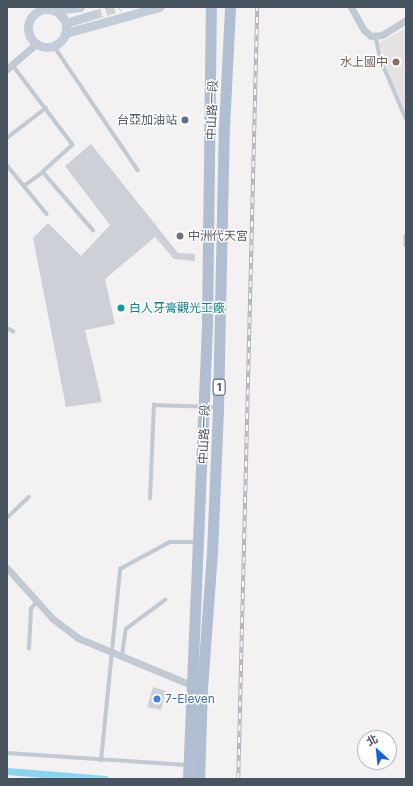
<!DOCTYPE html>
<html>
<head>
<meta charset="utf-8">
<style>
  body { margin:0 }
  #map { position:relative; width:413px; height:786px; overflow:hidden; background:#f3f1f1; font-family:Inter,"Noto Sans TC",sans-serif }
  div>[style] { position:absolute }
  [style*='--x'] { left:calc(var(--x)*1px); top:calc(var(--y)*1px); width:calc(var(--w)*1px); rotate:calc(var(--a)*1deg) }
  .education>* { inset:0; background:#e4e2e3 }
  .canal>* { height:7px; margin:-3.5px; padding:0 3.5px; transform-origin:3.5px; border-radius:3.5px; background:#89d4f1 }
  .building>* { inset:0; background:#cdd0d6 }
  .secondary-tunnel>* { height:9px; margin-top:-4.5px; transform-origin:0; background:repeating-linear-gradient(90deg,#d1d1d4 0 9px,transparent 0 13.5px) }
  .lane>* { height:3.5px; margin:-1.75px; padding:0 1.75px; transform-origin:1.75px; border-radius:1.75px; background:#c1cad3 }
  .street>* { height:7px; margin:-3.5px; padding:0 3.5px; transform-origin:3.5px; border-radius:3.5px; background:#c1cad3 }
  .secondary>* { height:9px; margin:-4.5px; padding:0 4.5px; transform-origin:4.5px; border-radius:4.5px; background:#c3cdda }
  .secondary>.ring { margin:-4.5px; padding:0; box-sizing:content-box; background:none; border:9px solid #c3cdda; border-radius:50% }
  .primary>* { height:11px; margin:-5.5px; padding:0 5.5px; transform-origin:5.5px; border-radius:5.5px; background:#b0bed1 }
  .rail>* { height:3.5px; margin-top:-1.75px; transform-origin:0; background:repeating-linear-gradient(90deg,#fff 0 6px,#b3b6bc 0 12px); box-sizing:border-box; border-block:1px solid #b3b6bc }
  .dots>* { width:11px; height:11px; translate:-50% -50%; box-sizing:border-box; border:2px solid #fff; border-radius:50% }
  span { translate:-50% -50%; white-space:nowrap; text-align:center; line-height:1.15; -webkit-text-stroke:3px #fff; paint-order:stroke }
  .shield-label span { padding:1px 3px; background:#fff; border:1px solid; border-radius:3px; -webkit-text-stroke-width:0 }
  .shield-label { font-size:11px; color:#485360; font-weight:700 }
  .education-label { font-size:12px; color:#785e54 }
  .right { translate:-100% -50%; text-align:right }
  .street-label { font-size:12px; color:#485360 }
  .service-label { font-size:12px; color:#4e5e75 }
  .worship-label { font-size:12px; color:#5b616d }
  .left { translate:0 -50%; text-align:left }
  .culture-label { font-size:12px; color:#0d838f }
  .shop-label { font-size:12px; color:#366cbe }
  .frame { position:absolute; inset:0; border:8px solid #485360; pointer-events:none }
  .north { position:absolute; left:357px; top:730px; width:40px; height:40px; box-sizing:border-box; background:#fff; border:1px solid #b6babf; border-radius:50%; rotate:333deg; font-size:11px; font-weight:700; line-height:16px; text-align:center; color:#485360 }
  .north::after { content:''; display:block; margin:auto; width:14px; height:18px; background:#1062ee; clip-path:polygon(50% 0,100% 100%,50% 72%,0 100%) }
</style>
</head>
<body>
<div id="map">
  <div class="education">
    <i style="clip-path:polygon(406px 28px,406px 113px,391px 80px,379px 43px)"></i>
  </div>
  <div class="canal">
    <i style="--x:7;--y:771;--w:98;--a:4.7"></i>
  </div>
  <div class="building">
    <i style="clip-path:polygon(91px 144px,178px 253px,195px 254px,195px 261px,174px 259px,155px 237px,105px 279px,115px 324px,85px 330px,102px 402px,66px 407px,33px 238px,48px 223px,81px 256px,110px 225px,65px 166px)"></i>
    <i style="clip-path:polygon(153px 687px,166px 691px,161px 710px,147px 707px)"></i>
  </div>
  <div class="secondary-tunnel">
    <i style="--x:93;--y:15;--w:28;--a:-17"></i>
  </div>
  <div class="lane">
    <i style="--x:376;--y:37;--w:24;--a:78"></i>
    <i style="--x:381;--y:60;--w:63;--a:66.7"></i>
    <i style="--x:54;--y:46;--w:150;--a:55.9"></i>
    <i style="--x:12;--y:64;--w:101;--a:53"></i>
    <i style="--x:73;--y:145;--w:40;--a:138"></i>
    <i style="--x:43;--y:172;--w:77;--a:49.2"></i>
    <i style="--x:7;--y:138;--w:49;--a:-37.6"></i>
    <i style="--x:7;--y:165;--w:63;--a:50.8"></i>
    <i style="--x:24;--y:186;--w:24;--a:-36"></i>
    <i style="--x:406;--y:236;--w:9;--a:90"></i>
    <i style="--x:7;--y:328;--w:7;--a:27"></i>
    <i style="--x:150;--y:499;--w:94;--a:-87.6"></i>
    <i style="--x:154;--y:405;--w:62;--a:1.8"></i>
    <i style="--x:7;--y:518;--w:30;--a:-44"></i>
    <i style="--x:29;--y:649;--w:40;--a:-87.1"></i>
    <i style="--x:31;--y:609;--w:10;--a:-53"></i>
    <i style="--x:122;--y:656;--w:27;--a:-82"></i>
    <i style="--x:126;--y:629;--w:49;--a:-36.6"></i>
    <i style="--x:7;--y:753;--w:180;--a:3.8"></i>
    <i style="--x:101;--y:761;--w:193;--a:-84.3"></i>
    <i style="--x:120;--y:569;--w:57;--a:-28.4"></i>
    <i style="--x:170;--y:542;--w:25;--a:0"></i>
  </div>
  <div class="street">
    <i style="--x:351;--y:7;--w:26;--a:61"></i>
    <i style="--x:364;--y:30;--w:9;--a:41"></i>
    <i style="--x:371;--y:36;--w:11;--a:-5"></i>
    <i style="--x:382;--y:35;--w:28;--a:-32"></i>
    <i style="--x:48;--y:8;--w:1;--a:-45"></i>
    <i style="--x:7;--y:69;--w:38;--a:-41"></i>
    <i style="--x:7;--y:568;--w:69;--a:48"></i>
    <i style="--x:53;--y:619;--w:31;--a:37"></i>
    <i style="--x:78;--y:638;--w:126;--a:22.5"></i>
  </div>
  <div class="secondary">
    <i class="ring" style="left:28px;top:9px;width:29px;height:29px"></i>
    <i style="--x:55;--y:10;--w:25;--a:-7"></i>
    <i style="--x:66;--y:23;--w:28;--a:-17"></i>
    <i style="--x:66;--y:33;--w:97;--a:-15.6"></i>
  </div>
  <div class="primary">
    <i style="--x:188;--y:779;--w:453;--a:-87.6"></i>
    <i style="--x:207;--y:326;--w:319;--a:-89.3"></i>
    <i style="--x:199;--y:779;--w:91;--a:-88.1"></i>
    <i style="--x:202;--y:688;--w:135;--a:-85.8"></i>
    <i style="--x:212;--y:553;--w:146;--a:-87.6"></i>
    <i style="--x:218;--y:407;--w:280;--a:-88.8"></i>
    <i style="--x:224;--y:127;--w:120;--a:-87.1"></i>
  </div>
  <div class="rail">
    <i style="--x:238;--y:779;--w:772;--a:-88.59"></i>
  </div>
  <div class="dots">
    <i style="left:396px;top:62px;background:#8d6e63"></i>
    <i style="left:185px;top:120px;background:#5c6f8a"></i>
    <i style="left:180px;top:236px;background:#6b7280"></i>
    <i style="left:121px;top:308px;background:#0f9aa8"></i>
    <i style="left:157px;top:699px;background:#3f7fe0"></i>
  </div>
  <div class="shield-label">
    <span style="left:219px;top:387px">1</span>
  </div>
  <div class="education-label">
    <span class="right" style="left:388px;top:62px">水上國中</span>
  </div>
  <div class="street-label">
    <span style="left:212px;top:110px;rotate:-88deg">中山路一段</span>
    <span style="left:204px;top:434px;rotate:-88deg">中山路一段</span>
  </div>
  <div class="service-label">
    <span class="right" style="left:177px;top:120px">台亞加油站</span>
  </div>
  <div class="worship-label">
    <span class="left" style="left:188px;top:236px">中洲代天宮</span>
  </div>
  <div class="culture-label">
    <span class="left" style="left:129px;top:308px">白人牙膏觀光工廠</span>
  </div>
  <div class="shop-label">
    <span class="left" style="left:165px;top:699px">7-Eleven</span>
  </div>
  <div class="frame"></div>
  <div class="north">北</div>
</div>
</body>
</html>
